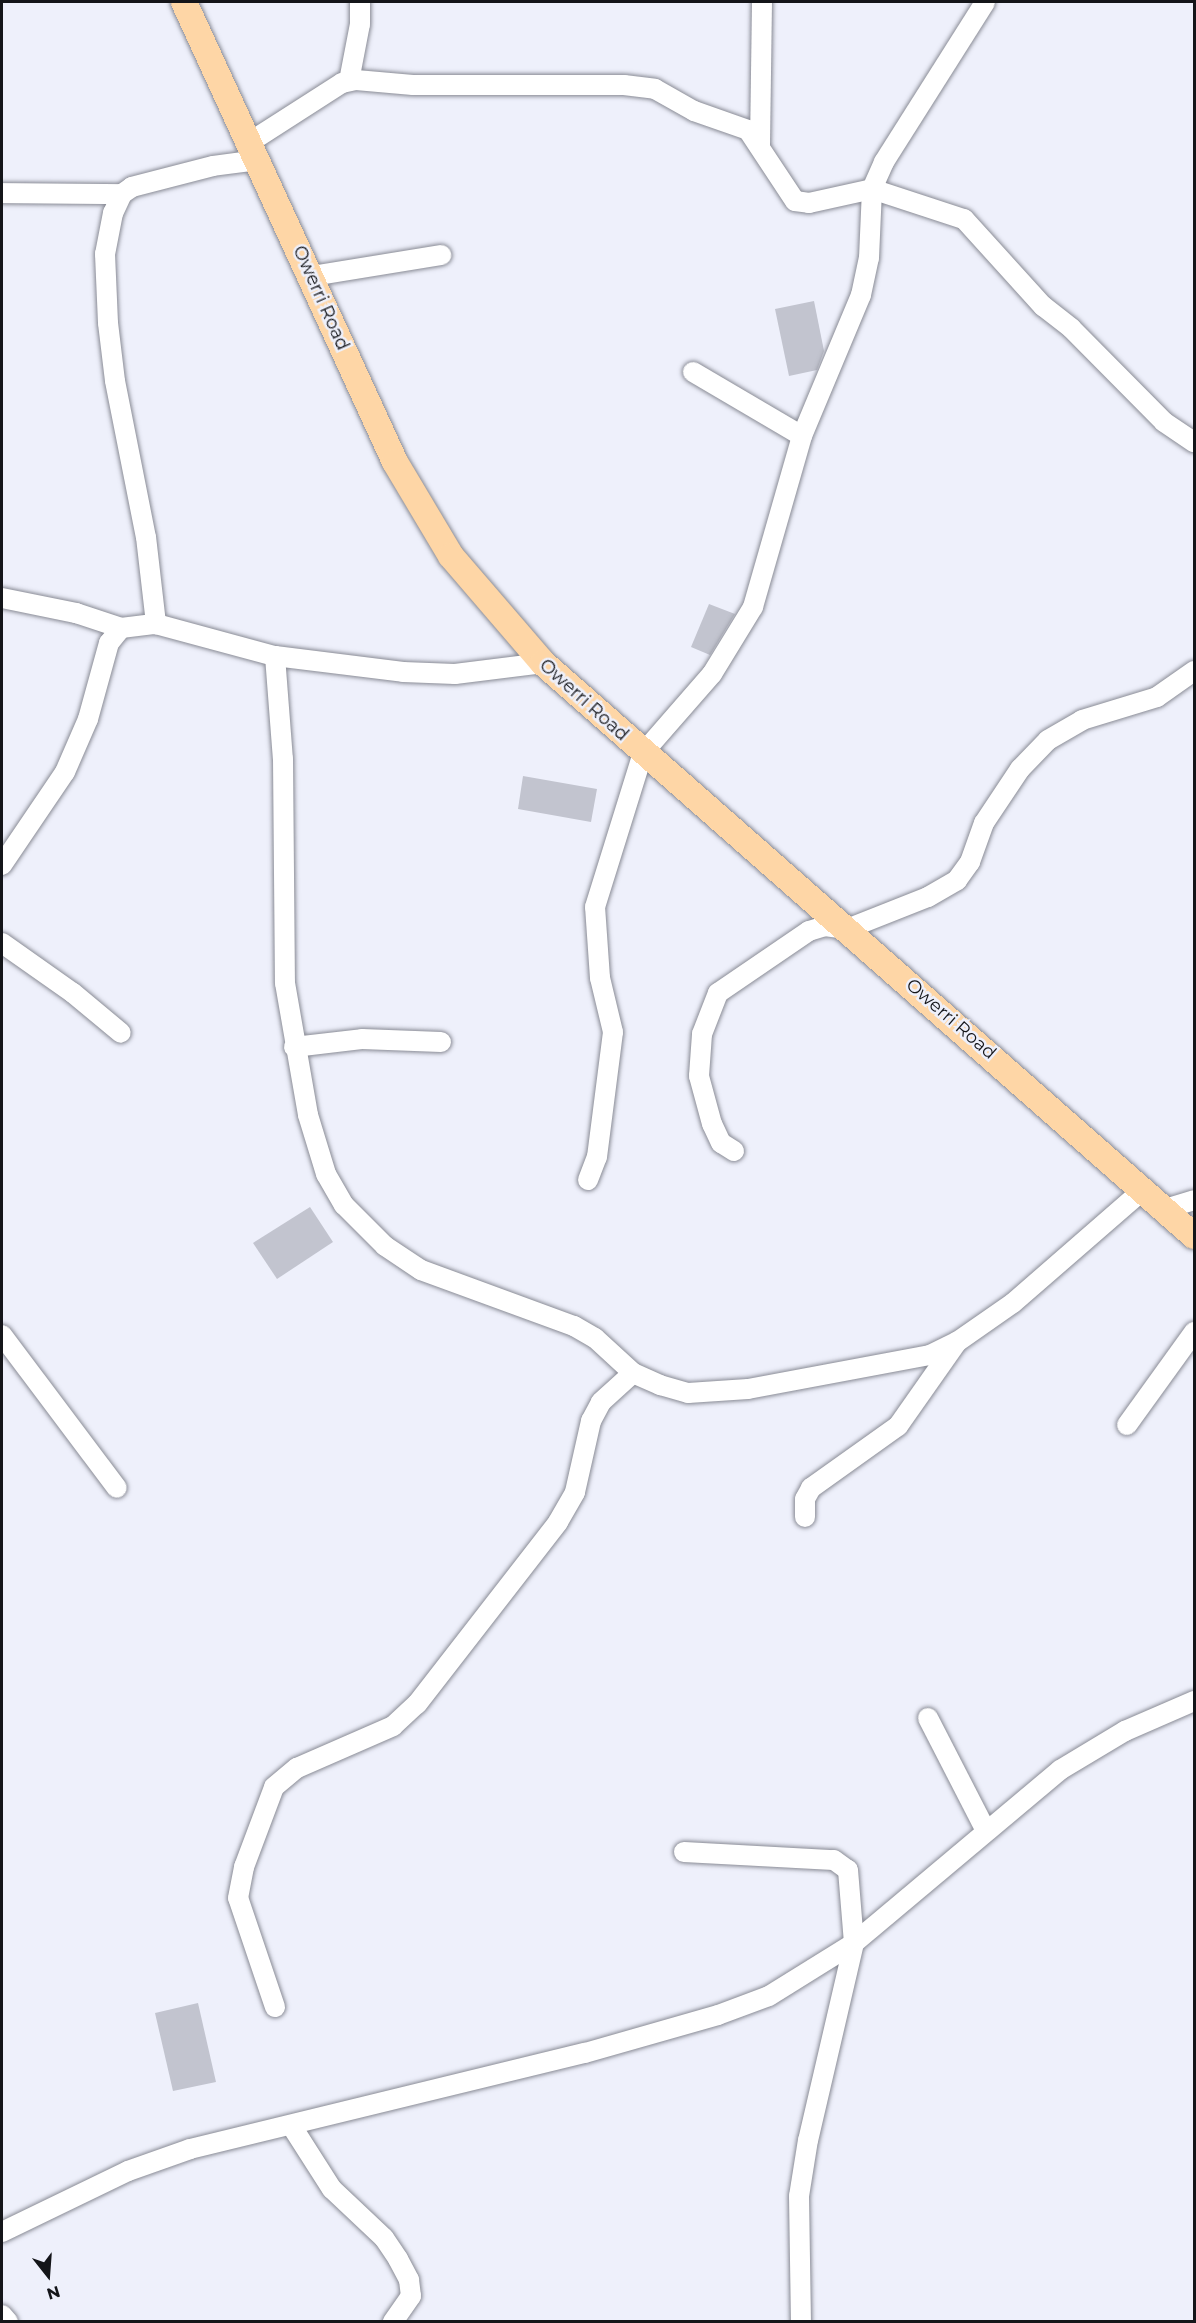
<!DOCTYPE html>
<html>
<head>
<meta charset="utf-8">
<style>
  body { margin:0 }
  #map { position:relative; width:1196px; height:2323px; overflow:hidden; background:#eef0fb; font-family:Montserrat,sans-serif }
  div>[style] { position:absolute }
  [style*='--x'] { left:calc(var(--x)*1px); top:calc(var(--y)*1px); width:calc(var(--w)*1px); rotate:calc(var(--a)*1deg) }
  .building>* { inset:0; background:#c2c4cf }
  .roads { filter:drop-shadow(0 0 2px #898b95) drop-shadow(0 0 2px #898b95) }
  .minor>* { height:20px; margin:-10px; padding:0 10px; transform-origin:10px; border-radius:10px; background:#fff }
  .major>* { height:26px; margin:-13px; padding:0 13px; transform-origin:13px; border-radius:13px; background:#fed6a6 }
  span { translate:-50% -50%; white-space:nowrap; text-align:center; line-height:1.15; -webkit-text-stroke:5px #eef0fb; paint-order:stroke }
  .street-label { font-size:18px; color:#141519 }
  .frame { position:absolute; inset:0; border:3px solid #141519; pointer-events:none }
  .north { position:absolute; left:18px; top:2245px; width:60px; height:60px; -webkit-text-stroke:4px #eef0fb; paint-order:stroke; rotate:163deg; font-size:16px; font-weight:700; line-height:24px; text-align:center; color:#141519 }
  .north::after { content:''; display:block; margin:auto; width:21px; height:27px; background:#141519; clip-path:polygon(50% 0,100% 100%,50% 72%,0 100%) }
</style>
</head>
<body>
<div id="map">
  <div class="building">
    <i style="clip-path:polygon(814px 301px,824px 351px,817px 370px,789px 376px,775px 309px)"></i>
    <i style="clip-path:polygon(709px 604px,735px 614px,710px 655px,691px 647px)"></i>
    <i style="clip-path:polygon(523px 776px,597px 789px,591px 822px,518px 809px)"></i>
    <i style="clip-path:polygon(310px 1207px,333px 1242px,277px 1279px,253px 1243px)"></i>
    <i style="clip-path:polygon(198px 2003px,216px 2082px,173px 2091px,155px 2013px)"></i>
  </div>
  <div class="roads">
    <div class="minor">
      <i style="--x:349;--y:81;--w:58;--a:-79.1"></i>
      <i style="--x:360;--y:24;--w:22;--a:-90"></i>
      <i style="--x:250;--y:142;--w:109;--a:-32.7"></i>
      <i style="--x:342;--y:83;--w:14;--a:-12"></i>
      <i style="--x:356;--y:80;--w:57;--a:5"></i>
      <i style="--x:413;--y:85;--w:211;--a:0"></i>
      <i style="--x:624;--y:85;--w:31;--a:7"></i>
      <i style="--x:655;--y:89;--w:45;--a:29.4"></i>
      <i style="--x:694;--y:111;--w:57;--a:19.4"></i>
      <i style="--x:748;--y:130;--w:85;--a:56.5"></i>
      <i style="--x:795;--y:201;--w:14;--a:8"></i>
      <i style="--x:809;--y:203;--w:65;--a:-12.5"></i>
      <i style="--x:872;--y:189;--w:97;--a:18.1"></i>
      <i style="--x:964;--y:219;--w:118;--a:47.8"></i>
      <i style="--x:1043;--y:306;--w:36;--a:38"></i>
      <i style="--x:1071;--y:328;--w:132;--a:45.3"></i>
      <i style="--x:1164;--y:422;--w:36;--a:34"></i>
      <i style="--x:760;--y:145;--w:143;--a:-89.2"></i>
      <i style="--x:258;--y:160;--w:45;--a:172.4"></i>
      <i style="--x:213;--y:166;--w:84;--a:165.5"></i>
      <i style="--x:132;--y:187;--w:12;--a:145"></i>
      <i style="--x:122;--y:194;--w:21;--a:115"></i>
      <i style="--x:113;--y:213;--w:42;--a:101"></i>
      <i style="--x:105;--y:254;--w:69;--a:87.5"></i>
      <i style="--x:108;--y:323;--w:58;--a:83.1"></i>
      <i style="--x:115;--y:381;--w:159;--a:78.8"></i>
      <i style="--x:146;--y:537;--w:88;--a:83.4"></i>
      <i style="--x:156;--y:624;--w:123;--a:15.1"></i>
      <i style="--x:275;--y:656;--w:129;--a:7.1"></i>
      <i style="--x:403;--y:672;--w:52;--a:2.2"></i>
      <i style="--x:455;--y:674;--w:89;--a:-7.1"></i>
      <i style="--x:2;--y:193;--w:120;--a:0.5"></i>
      <i style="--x:312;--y:276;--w:131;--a:-9.2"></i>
      <i style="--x:693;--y:372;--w:126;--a:30.4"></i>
      <i style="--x:2;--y:598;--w:76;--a:11.5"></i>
      <i style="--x:76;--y:613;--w:47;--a:18.4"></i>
      <i style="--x:275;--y:656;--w:103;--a:85.6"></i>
      <i style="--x:283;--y:759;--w:224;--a:89.5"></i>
      <i style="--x:285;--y:983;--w:134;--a:80.1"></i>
      <i style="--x:308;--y:1115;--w:62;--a:73"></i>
      <i style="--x:326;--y:1174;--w:36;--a:60"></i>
      <i style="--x:344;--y:1205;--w:58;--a:45"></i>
      <i style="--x:385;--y:1246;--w:43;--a:33.7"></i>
      <i style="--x:421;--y:1270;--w:163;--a:20.1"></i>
      <i style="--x:574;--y:1326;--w:24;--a:30"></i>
      <i style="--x:595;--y:1338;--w:52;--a:42.6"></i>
      <i style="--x:633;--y:1373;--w:30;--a:24"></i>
      <i style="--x:660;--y:1385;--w:29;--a:16"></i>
      <i style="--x:688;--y:1393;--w:60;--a:-3.8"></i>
      <i style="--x:748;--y:1389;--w:185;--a:-10.6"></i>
      <i style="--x:930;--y:1355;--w:30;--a:-26"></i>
      <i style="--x:957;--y:1342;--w:68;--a:-34.9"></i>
      <i style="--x:1013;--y:1303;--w:172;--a:-41"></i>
      <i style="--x:2;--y:865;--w:112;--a:-55.9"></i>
      <i style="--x:65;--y:772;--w:58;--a:-66.5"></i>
      <i style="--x:88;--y:719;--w:79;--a:-74.6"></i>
      <i style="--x:109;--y:643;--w:19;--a:-51"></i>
      <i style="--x:121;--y:628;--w:35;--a:-7"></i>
      <i style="--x:2;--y:943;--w:87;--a:35.2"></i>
      <i style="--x:73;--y:993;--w:62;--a:39.8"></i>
      <i style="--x:294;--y:1047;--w:68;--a:-6.7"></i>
      <i style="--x:362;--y:1039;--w:79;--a:2.2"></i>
      <i style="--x:734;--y:1151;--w:15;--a:-148"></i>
      <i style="--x:721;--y:1143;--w:21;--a:-115"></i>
      <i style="--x:712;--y:1124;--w:50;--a:-105.2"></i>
      <i style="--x:699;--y:1076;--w:42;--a:-85.9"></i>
      <i style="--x:702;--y:1034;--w:44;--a:-68.7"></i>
      <i style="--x:718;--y:993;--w:110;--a:-34.3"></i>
      <i style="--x:809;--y:931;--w:17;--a:-17"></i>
      <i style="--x:825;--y:926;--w:22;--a:8"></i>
      <i style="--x:847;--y:929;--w:87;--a:-21.6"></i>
      <i style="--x:928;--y:897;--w:34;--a:-30"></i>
      <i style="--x:957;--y:880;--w:22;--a:-54"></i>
      <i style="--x:970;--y:862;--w:41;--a:-70.3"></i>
      <i style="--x:984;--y:823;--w:65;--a:-56.3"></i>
      <i style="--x:1020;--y:769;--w:40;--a:-46"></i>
      <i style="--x:1048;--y:740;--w:39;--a:-30"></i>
      <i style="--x:1082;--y:720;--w:78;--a:-17"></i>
      <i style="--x:1157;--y:697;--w:45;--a:-35.1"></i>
      <i style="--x:588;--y:1180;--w:25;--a:-69"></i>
      <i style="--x:597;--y:1157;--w:126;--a:-82.7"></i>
      <i style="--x:613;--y:1032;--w:56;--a:-103.5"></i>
      <i style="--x:600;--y:978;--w:71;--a:-94"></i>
      <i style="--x:595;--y:907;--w:161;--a:-72.7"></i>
      <i style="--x:643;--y:753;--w:105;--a:-48.9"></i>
      <i style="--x:712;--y:674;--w:79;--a:-58.5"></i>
      <i style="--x:753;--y:607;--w:178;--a:-74"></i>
      <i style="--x:802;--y:436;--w:153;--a:-67.3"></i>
      <i style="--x:861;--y:295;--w:38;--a:-78"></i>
      <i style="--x:869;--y:258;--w:69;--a:-87.5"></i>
      <i style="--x:872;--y:189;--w:30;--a:-66"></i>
      <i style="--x:884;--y:162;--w:189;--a:-57.7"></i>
      <i style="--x:1165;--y:1209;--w:30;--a:-17"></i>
      <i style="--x:2;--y:1335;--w:191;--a:53.1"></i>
      <i style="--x:1127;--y:1425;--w:115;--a:-54.2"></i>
      <i style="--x:805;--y:1517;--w:18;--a:-90"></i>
      <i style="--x:805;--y:1499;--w:13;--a:-61"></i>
      <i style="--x:811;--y:1488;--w:107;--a:-35.5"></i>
      <i style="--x:898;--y:1426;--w:103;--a:-54.9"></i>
      <i style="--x:928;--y:1718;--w:127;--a:62.8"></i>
      <i style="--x:684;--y:1852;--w:150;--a:3.1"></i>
      <i style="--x:834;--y:1860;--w:17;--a:36"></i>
      <i style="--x:848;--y:1870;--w:73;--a:85.3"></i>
      <i style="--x:854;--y:1943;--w:202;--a:103.1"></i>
      <i style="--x:808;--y:2140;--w:57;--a:99.1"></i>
      <i style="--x:799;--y:2196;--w:126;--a:89.1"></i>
      <i style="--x:275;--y:2007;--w:115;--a:-108.7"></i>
      <i style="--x:238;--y:1898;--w:32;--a:-79"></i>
      <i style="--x:244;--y:1867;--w:85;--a:-69.4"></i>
      <i style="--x:274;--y:1787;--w:30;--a:-40"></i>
      <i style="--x:297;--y:1768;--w:105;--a:-23.6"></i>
      <i style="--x:393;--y:1726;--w:33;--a:-43"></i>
      <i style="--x:417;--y:1704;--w:230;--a:-52.2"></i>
      <i style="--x:558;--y:1522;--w:34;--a:-60"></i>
      <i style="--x:575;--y:1492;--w:73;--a:-77.3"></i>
      <i style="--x:591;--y:1421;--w:21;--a:-62"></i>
      <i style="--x:601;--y:1402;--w:43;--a:-42.2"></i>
      <i style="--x:291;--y:2125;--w:76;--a:57.4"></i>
      <i style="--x:332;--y:2189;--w:71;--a:43.3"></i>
      <i style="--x:384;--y:2238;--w:25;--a:56"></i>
      <i style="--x:398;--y:2259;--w:24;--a:62"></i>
      <i style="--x:409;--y:2280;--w:16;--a:83"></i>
      <i style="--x:411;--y:2296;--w:32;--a:125"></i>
      <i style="--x:2;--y:2232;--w:140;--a:-25.8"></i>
      <i style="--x:128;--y:2171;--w:66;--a:-19.5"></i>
      <i style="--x:190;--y:2149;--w:406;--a:-13.7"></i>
      <i style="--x:585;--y:2053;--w:138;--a:-15.9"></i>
      <i style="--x:718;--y:2015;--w:54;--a:-20.4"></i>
      <i style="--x:769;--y:1996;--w:100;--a:-31.9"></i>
      <i style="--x:854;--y:1943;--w:269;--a:-40"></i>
      <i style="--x:1060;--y:1770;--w:76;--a:-31"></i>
      <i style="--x:1125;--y:1731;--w:75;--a:-23.5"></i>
      <i style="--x:2;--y:2315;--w:9;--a:49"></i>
    </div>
    <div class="major">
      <i style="--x:184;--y:2;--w:506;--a:65.36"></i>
      <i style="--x:395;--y:462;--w:109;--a:59.2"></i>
      <i style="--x:451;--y:556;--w:141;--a:49.3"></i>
      <i style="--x:543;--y:663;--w:867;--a:41.35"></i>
    </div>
  </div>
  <div class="street-label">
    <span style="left:321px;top:298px;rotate:66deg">Owerri Road</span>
    <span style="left:584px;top:700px;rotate:42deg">Owerri Road</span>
    <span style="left:951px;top:1019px;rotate:41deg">Owerri Road</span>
  </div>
  <div class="frame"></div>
  <div class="north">N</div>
</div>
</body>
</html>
